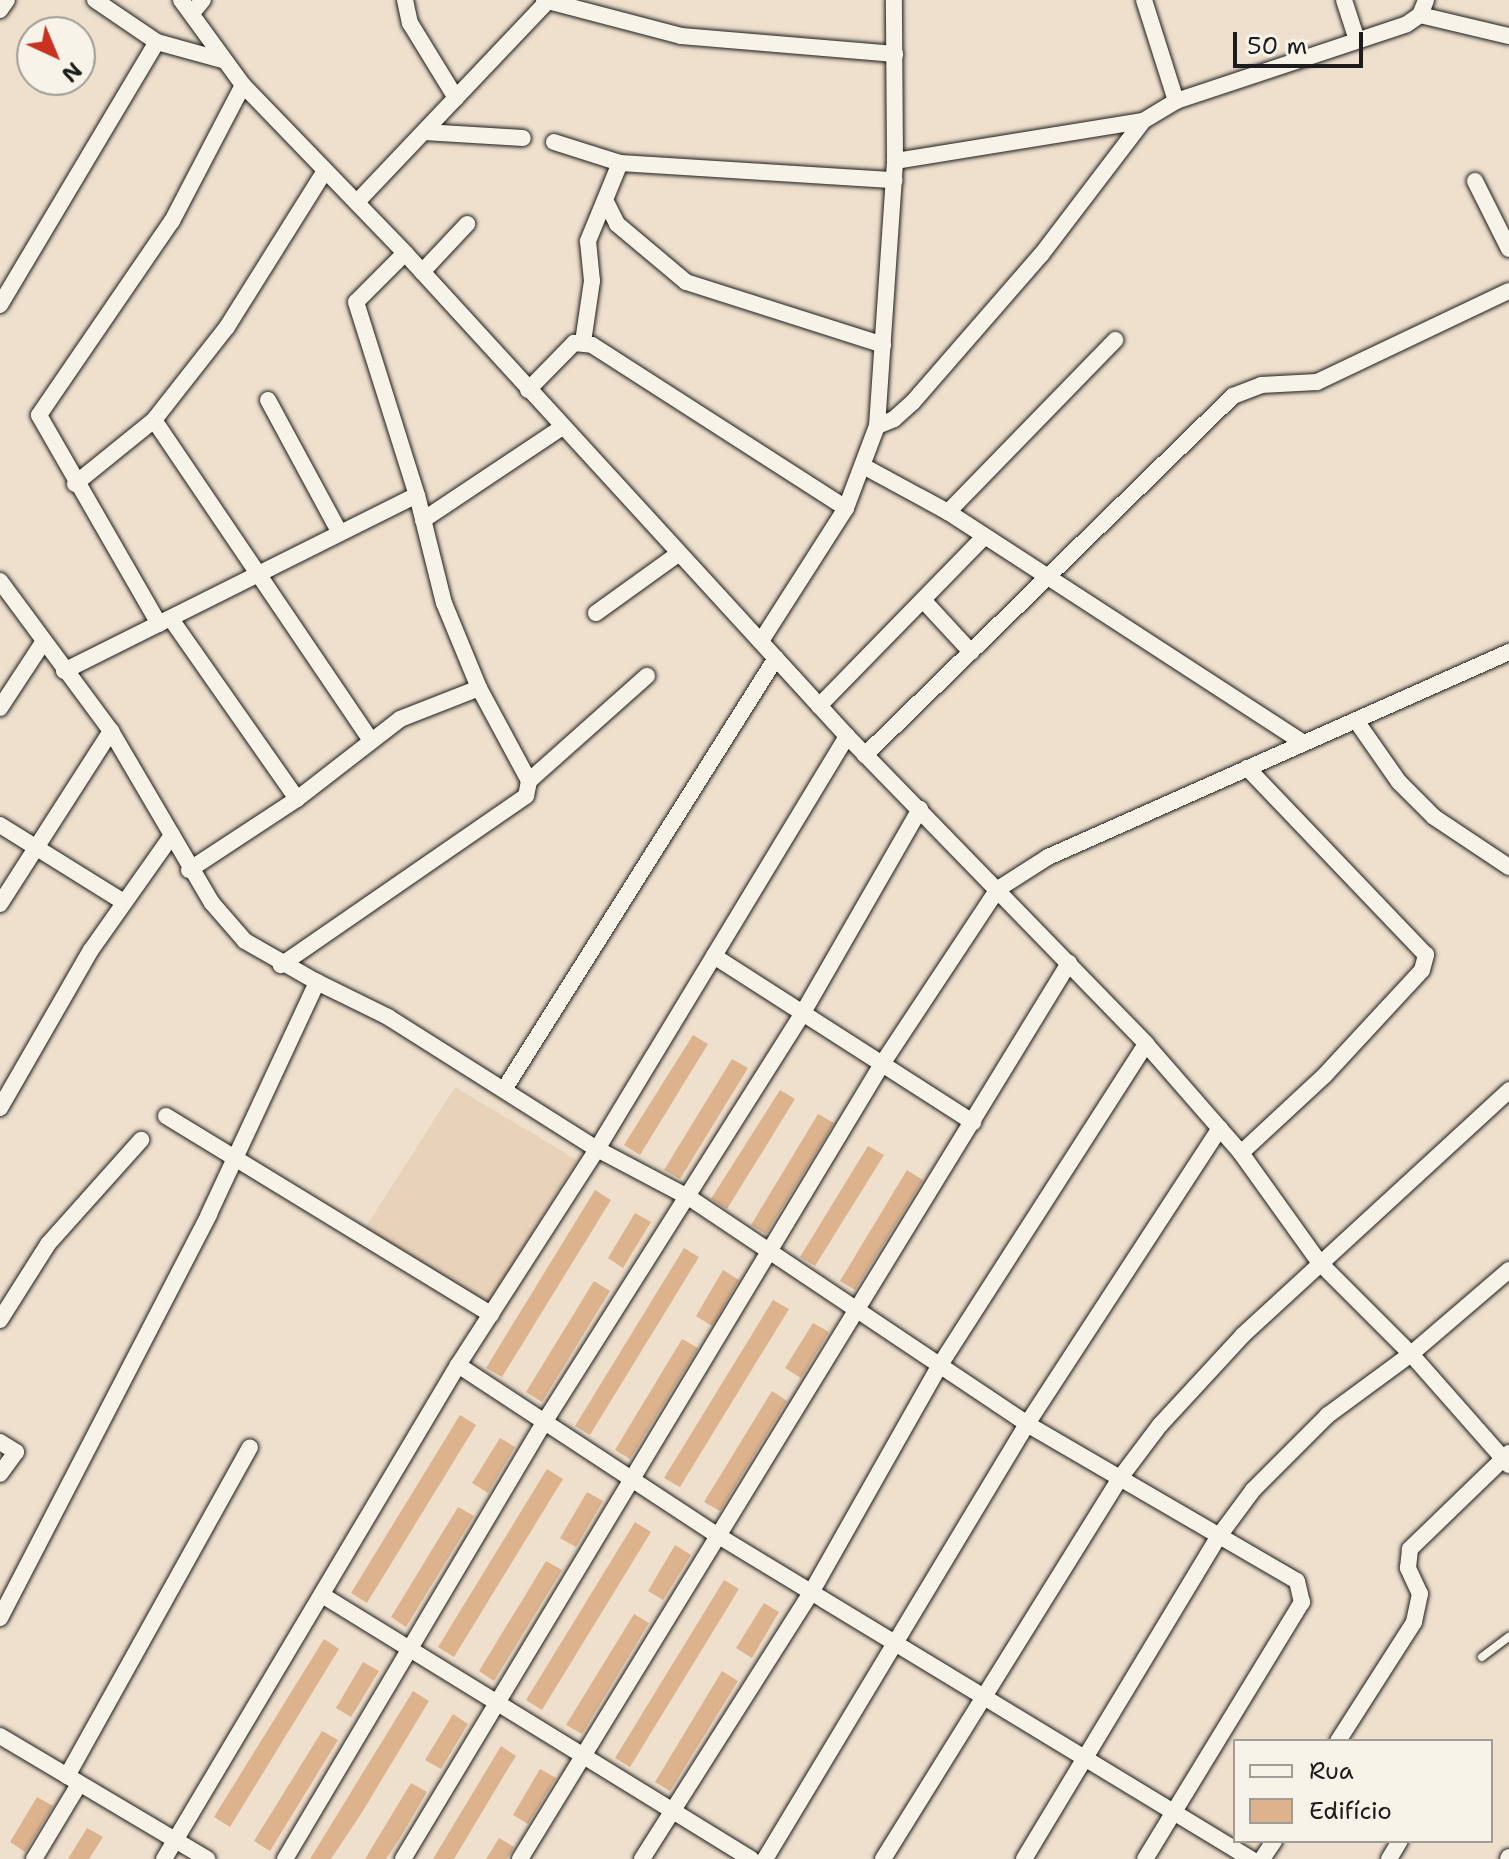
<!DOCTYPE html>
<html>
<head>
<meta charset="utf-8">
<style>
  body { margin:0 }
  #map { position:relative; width:1509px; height:1859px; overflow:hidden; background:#efe0cd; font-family:"Shantell Sans",sans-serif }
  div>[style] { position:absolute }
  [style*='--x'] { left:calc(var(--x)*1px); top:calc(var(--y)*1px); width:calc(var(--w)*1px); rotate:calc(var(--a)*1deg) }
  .built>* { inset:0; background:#e9d2ba }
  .building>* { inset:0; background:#dcb38d }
  .roads { filter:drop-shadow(0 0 2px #1c1c1c) drop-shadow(0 0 2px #1c1c1c) }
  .lane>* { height:8px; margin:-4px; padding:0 4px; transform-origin:4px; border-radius:4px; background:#f7f3e8 }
  .street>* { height:16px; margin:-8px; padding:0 8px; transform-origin:8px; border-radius:8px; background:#f7f3e8 }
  span { translate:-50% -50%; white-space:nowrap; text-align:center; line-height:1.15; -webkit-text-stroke:8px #f7f3e8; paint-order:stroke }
  .legend { position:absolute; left:1233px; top:1739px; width:260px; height:104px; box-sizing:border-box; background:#f7f3e8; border:2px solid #9f9d96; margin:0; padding:10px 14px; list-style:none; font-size:24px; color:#1c1c1c }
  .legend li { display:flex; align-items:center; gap:16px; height:40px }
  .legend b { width:40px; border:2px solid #9f9d96 }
  .north { position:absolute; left:16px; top:16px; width:80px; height:80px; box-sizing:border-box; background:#f7f3e8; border:2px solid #9f9d96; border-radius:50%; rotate:136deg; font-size:22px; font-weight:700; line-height:32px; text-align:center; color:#1c1c1c }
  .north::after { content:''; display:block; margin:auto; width:28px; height:36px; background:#c8321e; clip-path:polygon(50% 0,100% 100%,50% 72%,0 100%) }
  .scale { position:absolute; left:1233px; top:32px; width:130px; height:36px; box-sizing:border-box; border:4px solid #1c1c1c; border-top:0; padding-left:10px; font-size:24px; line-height:28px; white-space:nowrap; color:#1c1c1c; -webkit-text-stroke:6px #f7f3e8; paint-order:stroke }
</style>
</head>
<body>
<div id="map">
  <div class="built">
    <i style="clip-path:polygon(455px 1087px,577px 1160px,485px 1308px,362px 1233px)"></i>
  </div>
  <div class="building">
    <i style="clip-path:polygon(693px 1035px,708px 1044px,640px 1155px,624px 1145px)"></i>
    <i style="clip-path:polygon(732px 1059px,748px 1068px,680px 1179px,664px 1170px)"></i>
    <i style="clip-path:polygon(780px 1090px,795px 1099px,727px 1209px,711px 1199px)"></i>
    <i style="clip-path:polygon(818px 1114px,834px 1123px,766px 1234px,751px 1225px)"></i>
    <i style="clip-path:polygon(868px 1146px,884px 1155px,815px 1266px,800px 1257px)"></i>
    <i style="clip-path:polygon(907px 1170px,923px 1180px,855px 1290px,840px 1281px)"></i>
    <i style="clip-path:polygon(595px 1190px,611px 1200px,502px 1377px,486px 1368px)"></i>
    <i style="clip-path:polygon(635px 1213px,651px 1222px,623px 1268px,608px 1258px)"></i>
    <i style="clip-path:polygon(684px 1248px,699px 1257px,590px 1435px,575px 1426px)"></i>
    <i style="clip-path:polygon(723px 1270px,739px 1280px,712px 1326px,696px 1316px)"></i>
    <i style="clip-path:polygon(594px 1281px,610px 1291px,542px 1402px,526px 1392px)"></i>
    <i style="clip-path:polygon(773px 1300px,789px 1309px,680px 1487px,664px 1478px)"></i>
    <i style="clip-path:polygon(813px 1323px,829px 1332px,801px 1378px,785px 1368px)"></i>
    <i style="clip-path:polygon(682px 1339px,698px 1348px,630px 1459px,615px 1450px)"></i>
    <i style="clip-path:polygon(772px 1391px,787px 1401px,720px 1511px,704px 1502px)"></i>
    <i style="clip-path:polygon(460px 1415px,476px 1425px,367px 1603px,351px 1593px)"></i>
    <i style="clip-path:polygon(500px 1438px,515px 1447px,488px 1493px,472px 1483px)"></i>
    <i style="clip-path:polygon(547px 1469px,563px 1479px,454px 1657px,438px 1647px)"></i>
    <i style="clip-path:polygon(587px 1492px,603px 1501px,576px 1547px,560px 1538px)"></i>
    <i style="clip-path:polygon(458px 1507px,474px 1516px,406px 1627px,391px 1617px)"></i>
    <i style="clip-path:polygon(635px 1522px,651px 1532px,542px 1710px,526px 1700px)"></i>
    <i style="clip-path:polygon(675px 1545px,691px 1555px,663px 1600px,648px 1591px)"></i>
    <i style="clip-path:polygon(546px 1561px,562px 1570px,494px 1681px,479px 1671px)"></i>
    <i style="clip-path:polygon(724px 1580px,739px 1589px,630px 1767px,615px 1758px)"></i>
    <i style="clip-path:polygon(764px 1603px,779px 1612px,752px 1658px,736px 1648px)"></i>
    <i style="clip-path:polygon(634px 1614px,649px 1623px,582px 1734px,566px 1725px)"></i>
    <i style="clip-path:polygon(324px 1639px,339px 1649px,230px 1827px,214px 1817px)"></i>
    <i style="clip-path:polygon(363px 1662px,379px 1671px,351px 1717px,336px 1708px)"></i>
    <i style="clip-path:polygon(722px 1671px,738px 1681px,670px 1791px,655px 1782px)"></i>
    <i style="clip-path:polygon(413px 1691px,429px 1701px,361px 1814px,331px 1859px,310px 1859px)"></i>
    <i style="clip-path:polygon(453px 1714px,468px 1724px,441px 1769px,425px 1760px)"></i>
    <i style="clip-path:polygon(322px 1731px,338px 1740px,270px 1851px,254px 1841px)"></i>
    <i style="clip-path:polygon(501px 1746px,516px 1756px,509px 1767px,454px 1859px,433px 1859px)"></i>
    <i style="clip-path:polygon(540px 1769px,556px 1778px,528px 1824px,513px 1815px)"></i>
    <i style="clip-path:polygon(411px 1783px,427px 1792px,400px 1838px,386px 1859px,365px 1859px)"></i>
    <i style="clip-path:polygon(37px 1797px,53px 1806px,25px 1852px,10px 1842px)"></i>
    <i style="clip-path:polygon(87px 1828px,103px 1837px,89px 1859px,68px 1859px)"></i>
    <i style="clip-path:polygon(499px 1838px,514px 1847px,507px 1859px,486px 1859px)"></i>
  </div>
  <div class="roads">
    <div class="lane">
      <i style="--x:1482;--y:1657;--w:34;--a:-37"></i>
    </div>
    <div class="street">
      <i style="--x:95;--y:0;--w:75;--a:34.1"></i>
      <i style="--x:157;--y:42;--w:67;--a:15.5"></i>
      <i style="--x:181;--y:0;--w:105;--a:53.9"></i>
      <i style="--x:243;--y:85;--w:233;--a:46"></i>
      <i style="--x:405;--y:253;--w:655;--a:47.54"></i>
      <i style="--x:847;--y:736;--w:429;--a:45.8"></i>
      <i style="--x:1146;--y:1044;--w:145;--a:48.9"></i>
      <i style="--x:1241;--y:1153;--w:134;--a:54.4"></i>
      <i style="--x:1319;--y:1262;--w:130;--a:45"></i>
      <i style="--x:1411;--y:1354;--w:148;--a:48.6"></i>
      <i style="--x:405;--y:0;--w:24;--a:78"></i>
      <i style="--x:410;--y:23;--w:88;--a:58.5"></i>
      <i style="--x:544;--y:0;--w:142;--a:14.7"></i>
      <i style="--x:681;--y:36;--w:215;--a:4.8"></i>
      <i style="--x:1144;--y:0;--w:106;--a:72.4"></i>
      <i style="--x:1344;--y:0;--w:42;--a:72"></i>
      <i style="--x:0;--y:10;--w:12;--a:-55"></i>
      <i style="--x:192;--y:13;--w:17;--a:-50"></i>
      <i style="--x:1420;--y:15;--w:91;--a:13.3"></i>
      <i style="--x:424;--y:132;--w:99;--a:3.5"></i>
      <i style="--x:554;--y:142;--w:69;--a:17.7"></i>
      <i style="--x:620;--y:163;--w:275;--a:3.6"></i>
      <i style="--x:895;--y:161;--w:251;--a:-9.2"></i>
      <i style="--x:1475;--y:181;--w:76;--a:63.4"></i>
      <i style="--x:605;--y:200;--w:27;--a:63"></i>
      <i style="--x:617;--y:224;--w:90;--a:40"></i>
      <i style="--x:686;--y:282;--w:207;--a:17.7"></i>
      <i style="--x:357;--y:202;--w:279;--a:-46.5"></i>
      <i style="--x:405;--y:253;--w:69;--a:135"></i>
      <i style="--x:356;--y:302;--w:202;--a:72.5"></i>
      <i style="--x:422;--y:272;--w:66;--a:-46.8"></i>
      <i style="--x:0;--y:305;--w:306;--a:-59.2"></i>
      <i style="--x:583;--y:342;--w:62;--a:-81.6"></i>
      <i style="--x:592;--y:281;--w:40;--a:-95.7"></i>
      <i style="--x:588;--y:241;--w:84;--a:-67.7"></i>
      <i style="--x:528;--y:390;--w:66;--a:-45.6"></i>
      <i style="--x:574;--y:343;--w:18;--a:6"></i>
      <i style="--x:592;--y:345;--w:302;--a:32.7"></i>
      <i style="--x:268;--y:400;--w:151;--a:61.6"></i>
      <i style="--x:154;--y:420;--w:387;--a:55.9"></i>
      <i style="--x:877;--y:426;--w:18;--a:-22"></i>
      <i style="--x:894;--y:419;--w:25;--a:-42"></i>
      <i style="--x:913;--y:402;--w:195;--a:-49"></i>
      <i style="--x:1041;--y:255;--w:168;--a:-52.7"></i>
      <i style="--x:1143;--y:121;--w:39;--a:-31"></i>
      <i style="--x:1176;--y:101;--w:243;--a:-18.4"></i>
      <i style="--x:1407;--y:24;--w:16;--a:-35"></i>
      <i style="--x:1420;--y:15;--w:16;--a:-68"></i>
      <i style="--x:865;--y:467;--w:94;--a:28.5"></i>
      <i style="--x:948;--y:512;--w:424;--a:33"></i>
      <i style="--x:75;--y:484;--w:102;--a:-39"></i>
      <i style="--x:154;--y:420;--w:118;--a:-51.9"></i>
      <i style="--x:227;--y:327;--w:184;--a:-57.9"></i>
      <i style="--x:948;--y:512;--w:240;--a:-45.8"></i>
      <i style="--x:423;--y:520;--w:166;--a:-33.7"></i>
      <i style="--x:0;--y:581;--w:187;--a:53.5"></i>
      <i style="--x:111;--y:731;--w:199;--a:59.6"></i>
      <i style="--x:212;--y:903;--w:50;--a:49"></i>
      <i style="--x:245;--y:941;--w:83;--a:29.7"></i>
      <i style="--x:923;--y:600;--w:71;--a:47.3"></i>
      <i style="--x:596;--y:613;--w:101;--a:-35.7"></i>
      <i style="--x:171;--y:619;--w:220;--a:55"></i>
      <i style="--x:159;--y:624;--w:241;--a:-119.9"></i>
      <i style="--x:39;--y:415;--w:235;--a:-55.6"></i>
      <i style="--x:172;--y:221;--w:153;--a:-62.4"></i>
      <i style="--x:761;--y:641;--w:158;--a:-57.4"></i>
      <i style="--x:846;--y:508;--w:88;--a:-69.3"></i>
      <i style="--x:877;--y:426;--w:266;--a:-86.1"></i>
      <i style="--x:895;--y:161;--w:161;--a:-90.4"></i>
      <i style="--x:64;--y:671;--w:394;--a:-26.5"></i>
      <i style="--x:417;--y:495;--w:111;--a:76"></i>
      <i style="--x:444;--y:603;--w:92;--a:67.6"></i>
      <i style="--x:479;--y:688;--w:106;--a:61.7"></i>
      <i style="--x:529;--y:781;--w:15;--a:101"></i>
      <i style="--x:526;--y:796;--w:298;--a:145.4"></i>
      <i style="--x:819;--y:706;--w:236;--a:-45.7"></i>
      <i style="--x:0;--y:708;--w:77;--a:-56.7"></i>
      <i style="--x:1357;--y:722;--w:73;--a:55"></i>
      <i style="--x:1399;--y:782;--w:49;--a:45"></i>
      <i style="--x:1434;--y:817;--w:90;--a:33.7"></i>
      <i style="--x:865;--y:755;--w:514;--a:-44.29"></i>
      <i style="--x:1233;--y:396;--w:30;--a:-21"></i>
      <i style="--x:1261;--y:385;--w:56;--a:-3.1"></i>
      <i style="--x:1317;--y:382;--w:212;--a:-25.4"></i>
      <i style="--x:529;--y:781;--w:158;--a:-41.7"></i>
      <i style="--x:0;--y:825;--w:144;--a:31.9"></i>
      <i style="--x:189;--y:870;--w:129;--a:-33.3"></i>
      <i style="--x:297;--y:799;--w:130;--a:-37.8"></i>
      <i style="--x:400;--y:719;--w:85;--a:-21.4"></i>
      <i style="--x:0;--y:904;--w:206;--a:-57.3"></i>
      <i style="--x:714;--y:956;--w:308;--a:32.7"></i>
      <i style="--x:505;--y:1088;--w:508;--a:-57.78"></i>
      <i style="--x:0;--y:1108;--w:182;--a:-60.1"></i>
      <i style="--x:91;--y:950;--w:141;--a:-54.8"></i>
      <i style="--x:166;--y:1116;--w:381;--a:31.4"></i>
      <i style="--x:1241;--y:1153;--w:113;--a:-42.9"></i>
      <i style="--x:1324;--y:1076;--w:144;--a:-47.2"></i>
      <i style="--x:1422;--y:970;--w:16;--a:-75"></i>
      <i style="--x:1426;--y:955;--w:259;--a:-133.7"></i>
      <i style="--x:0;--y:1320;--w:90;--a:-57.7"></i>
      <i style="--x:48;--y:1244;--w:140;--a:-48.2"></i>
      <i style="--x:458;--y:1365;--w:310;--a:33.3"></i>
      <i style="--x:717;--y:1535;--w:625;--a:31.25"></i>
      <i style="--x:0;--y:1442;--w:19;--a:32"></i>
      <i style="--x:16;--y:1452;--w:27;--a:126"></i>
      <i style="--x:322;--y:1595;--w:504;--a:31.61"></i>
      <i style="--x:0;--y:1618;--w:455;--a:-62.6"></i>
      <i style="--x:209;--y:1214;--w:256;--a:-65"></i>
      <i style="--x:317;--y:982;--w:79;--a:26.2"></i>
      <i style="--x:388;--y:1017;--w:247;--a:32.3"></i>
      <i style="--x:597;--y:1149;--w:105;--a:27.8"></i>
      <i style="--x:690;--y:1198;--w:406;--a:33.8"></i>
      <i style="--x:1027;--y:1424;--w:312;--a:30.2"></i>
      <i style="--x:1297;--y:1581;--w:22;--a:77"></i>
      <i style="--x:1302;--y:1602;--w:301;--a:121.4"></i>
      <i style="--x:0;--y:1736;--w:241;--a:30.7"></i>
      <i style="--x:1338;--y:1741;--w:141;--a:-57.4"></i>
      <i style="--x:1414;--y:1622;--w:29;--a:-78"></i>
      <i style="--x:1420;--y:1594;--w:29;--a:-115"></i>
      <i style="--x:1408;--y:1568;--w:19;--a:-84"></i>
      <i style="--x:1410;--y:1549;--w:138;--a:-44.1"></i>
      <i style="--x:67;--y:1776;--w:376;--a:-60.9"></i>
      <i style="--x:34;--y:1859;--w:87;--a:-59"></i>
      <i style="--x:164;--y:1859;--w:575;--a:-59.24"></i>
      <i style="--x:458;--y:1365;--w:257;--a:-57.2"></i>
      <i style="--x:597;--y:1149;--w:483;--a:-58.8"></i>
      <i style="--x:285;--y:1859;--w:509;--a:-59.31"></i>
      <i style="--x:545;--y:1421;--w:479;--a:-57.7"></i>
      <i style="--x:801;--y:1016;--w:239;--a:-60.1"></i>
      <i style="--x:403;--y:1859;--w:928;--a:-58.93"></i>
      <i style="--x:882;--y:1064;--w:210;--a:-56.5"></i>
      <i style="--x:998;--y:889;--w:59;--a:-32.6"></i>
      <i style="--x:1048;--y:857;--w:505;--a:-23.97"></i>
      <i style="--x:520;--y:1859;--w:1051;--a:-58.5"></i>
      <i style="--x:642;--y:1859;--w:317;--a:-57.6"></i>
      <i style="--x:812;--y:1591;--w:256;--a:-60.5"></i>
      <i style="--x:938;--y:1368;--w:385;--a:-57.3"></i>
      <i style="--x:765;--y:1859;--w:508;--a:-58.94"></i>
      <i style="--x:1027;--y:1424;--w:353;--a:-56.9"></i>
      <i style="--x:883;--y:1859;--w:449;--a:-58.1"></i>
      <i style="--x:1120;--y:1478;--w:66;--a:-53"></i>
      <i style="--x:1160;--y:1425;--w:122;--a:-47.3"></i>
      <i style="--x:1243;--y:1335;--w:362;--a:-42.6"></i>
      <i style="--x:1024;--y:1859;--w:377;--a:-58.9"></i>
      <i style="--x:1219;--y:1536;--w:57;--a:-53.5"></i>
      <i style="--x:1253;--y:1490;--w:106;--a:-45"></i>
      <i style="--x:1328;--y:1415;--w:103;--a:-36.3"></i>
      <i style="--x:1411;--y:1354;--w:129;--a:-40.6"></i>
      <i style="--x:1262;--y:1859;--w:22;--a:-56"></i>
      <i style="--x:1389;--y:1859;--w:21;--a:-59"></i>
      <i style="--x:1508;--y:1859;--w:2;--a:-63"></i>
    </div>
  </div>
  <ul class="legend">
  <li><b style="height:10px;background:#f7f3e8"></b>Rua</li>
  <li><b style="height:22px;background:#dcb38d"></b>Edifício</li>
  </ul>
  <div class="north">N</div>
  <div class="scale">50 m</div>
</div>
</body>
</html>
